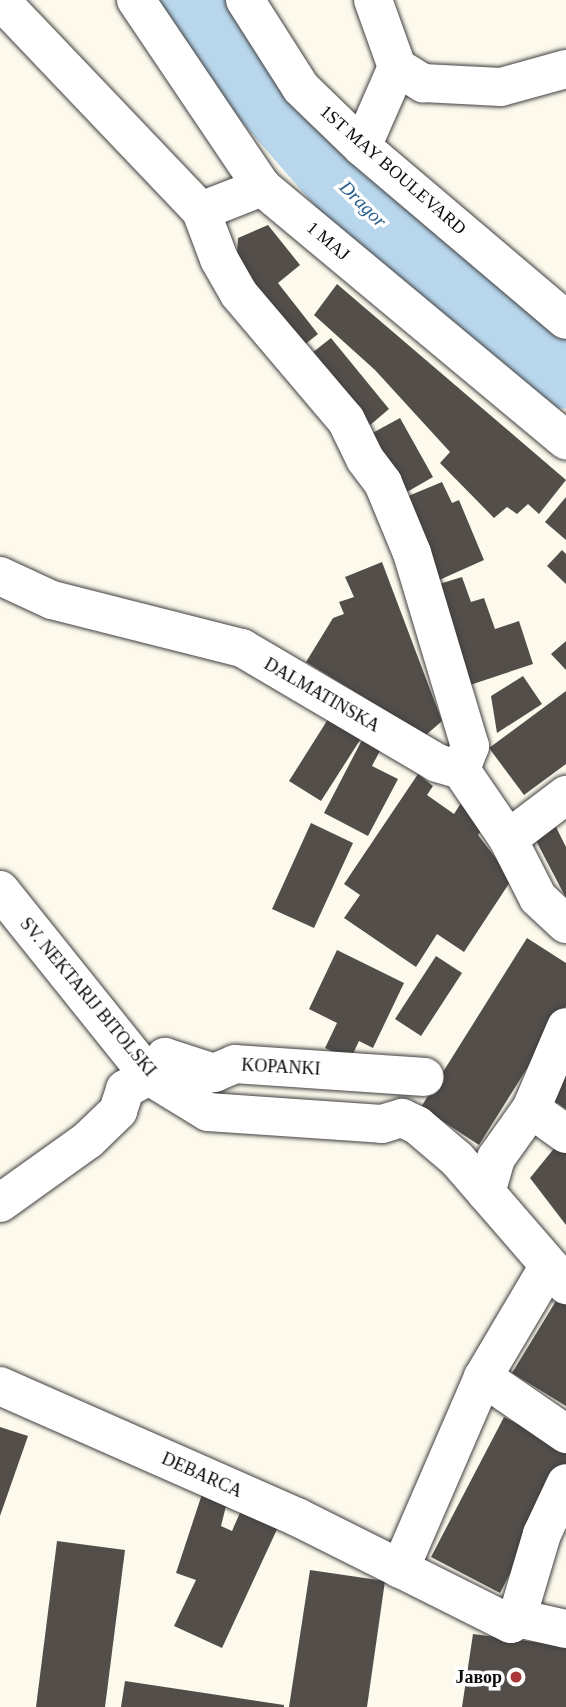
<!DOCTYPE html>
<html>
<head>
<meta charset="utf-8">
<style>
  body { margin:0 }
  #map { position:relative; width:566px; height:1707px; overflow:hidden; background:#fdfaed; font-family:"Times New Roman",serif }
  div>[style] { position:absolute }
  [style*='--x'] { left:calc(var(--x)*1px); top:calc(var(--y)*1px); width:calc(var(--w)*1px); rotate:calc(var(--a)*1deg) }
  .river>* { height:70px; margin:-35px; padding:0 35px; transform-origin:35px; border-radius:35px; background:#b8d7ed }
  .building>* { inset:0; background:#534e4a }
  .roads { filter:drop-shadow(0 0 2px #3f3f3f) drop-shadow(0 0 2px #3f3f3f) }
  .minor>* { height:38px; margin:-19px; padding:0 19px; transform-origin:19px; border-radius:19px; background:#fff }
  .dots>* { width:19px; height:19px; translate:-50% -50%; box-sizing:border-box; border:4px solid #fff; border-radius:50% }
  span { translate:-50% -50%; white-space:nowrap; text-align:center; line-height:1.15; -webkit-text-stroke:7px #fff; paint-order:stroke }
  .street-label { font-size:18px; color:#0c0c0c }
  .poi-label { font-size:18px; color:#0c0c0c; font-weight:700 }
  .right { translate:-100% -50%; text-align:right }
  .water-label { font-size:19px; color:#265c8c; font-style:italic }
</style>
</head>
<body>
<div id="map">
  <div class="river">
    <i style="--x:194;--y:0;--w:95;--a:54.5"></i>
    <i style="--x:249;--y:77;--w:176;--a:48.9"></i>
    <i style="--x:365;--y:210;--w:259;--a:39.2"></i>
  </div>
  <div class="building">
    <i style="clip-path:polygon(268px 225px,300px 265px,278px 283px,318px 334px,298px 350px,236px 271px,238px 238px)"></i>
    <i style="clip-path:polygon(337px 284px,566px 480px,539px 514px,528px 504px,517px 514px,507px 507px,494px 518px,440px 463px,450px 452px,375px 370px,314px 315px)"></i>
    <i style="clip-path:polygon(331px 338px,389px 409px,362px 432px,303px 360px)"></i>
    <i style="clip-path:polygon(400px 418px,433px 477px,400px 496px,367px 436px)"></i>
    <i style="clip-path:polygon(442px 482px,452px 503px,459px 500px,484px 560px,437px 581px,401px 499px)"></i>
    <i style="clip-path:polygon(566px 497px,566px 540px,545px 522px)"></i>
    <i style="clip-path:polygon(562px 550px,566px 554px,566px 584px,547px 566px)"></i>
    <i style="clip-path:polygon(382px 562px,442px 721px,426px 735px,306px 662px,333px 618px,344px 614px,339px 602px,354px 597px,345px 577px)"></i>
    <i style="clip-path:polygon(462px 577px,471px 602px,484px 598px,495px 629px,519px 621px,533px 664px,470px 685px,436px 585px)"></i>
    <i style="clip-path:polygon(566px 641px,566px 670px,551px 654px)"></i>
    <i style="clip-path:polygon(523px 676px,542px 704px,497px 733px,491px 696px)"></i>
    <i style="clip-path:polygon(566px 691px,566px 764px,524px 795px,489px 748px)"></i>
    <i style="clip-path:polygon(330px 716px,362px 737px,321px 801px,289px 781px)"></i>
    <i style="clip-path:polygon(364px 736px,383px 745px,372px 766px,398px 779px,368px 836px,324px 813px)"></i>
    <i style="clip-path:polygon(418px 774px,433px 786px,427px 795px,454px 814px,461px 803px,488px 821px,478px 835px,512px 879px,464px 952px,437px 934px,416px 967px,344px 918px,360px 895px,344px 884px)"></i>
    <i style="clip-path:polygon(311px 823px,353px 843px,314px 928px,272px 909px)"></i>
    <i style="clip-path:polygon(554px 823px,566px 847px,566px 898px,533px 835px)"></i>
    <i style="clip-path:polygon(527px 938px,566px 963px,566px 1006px,479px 1145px,421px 1107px)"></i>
    <i style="clip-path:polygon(337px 950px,404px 983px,373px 1048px,359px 1041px,350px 1060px,325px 1048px,337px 1023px,309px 1009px)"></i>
    <i style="clip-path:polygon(436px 956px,462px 973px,421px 1036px,395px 1019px)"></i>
    <i style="clip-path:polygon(566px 1066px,566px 1109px,546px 1095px)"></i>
    <i style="clip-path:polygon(556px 1146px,566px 1153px,566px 1225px,530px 1178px)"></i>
    <i style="clip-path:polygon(559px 1296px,566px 1305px,566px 1406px,512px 1373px)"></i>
    <i style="clip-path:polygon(504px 1417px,566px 1449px,566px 1466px,500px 1593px,431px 1557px)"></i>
    <i style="clip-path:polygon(0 1427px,28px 1436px,0 1516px)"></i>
    <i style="clip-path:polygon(204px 1488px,228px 1498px,221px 1526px,232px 1531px,242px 1508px,279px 1525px,222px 1648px,174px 1626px,196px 1580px,176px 1573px)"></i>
    <i style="clip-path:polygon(57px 1541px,125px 1550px,105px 1707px,36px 1707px)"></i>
    <i style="clip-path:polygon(310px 1570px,385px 1581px,367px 1707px,289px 1707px)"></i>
    <i style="clip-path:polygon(473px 1634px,566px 1646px,566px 1707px,462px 1707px)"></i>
    <i style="clip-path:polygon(125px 1681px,284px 1705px,284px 1707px,121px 1707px)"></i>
  </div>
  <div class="roads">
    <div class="minor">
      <i style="--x:0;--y:0;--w:291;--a:46.4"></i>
      <i style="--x:201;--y:211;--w:66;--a:-21.5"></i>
      <i style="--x:136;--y:0;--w:225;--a:56"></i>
      <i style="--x:262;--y:187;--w:396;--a:39.8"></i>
      <i style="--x:245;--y:0;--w:104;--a:57.5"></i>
      <i style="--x:301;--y:88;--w:85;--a:44"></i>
      <i style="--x:362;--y:147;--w:267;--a:40.3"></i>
      <i style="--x:397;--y:67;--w:31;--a:32"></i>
      <i style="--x:423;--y:83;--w:78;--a:2.9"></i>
      <i style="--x:501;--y:87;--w:67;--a:-15.5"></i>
      <i style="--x:362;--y:147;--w:87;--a:-66.4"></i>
      <i style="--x:397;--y:67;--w:71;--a:-109.7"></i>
      <i style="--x:201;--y:211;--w:51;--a:69.4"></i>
      <i style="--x:219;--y:259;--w:40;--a:60.3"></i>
      <i style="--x:239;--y:294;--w:165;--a:49.7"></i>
      <i style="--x:346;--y:420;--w:43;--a:64"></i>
      <i style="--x:365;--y:459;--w:30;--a:53"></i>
      <i style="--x:383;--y:483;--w:76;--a:67.5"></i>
      <i style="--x:412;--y:553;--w:202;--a:73.3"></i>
      <i style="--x:470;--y:746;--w:26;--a:111"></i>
      <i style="--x:0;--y:576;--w:57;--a:24.8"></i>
      <i style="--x:52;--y:600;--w:196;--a:14.2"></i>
      <i style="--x:242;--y:648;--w:226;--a:30.5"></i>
      <i style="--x:437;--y:763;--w:25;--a:16"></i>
      <i style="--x:461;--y:770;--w:83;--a:55.7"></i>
      <i style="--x:508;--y:839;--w:66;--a:63"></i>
      <i style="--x:538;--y:898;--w:38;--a:43"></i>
      <i style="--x:508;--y:839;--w:73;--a:-37.2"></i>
      <i style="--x:0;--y:890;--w:238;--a:51.3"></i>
      <i style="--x:149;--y:1076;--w:69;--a:31.4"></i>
      <i style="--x:208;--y:1112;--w:174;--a:3.9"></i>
      <i style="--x:382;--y:1124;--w:21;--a:-17"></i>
      <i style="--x:402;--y:1118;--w:17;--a:25"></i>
      <i style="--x:417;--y:1125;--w:52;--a:40.4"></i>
      <i style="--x:457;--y:1159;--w:167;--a:49.1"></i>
      <i style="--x:531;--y:1109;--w:43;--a:35.5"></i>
      <i style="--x:486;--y:1193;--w:36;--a:-74"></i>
      <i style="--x:496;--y:1158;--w:60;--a:-54.5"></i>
      <i style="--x:531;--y:1109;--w:89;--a:-66.9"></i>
      <i style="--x:0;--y:1203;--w:108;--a:-35.6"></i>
      <i style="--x:88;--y:1140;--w:42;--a:-44"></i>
      <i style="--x:118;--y:1111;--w:23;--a:-72"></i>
      <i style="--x:125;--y:1089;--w:27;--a:-28"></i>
      <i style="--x:149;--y:1076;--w:25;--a:-50"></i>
      <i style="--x:165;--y:1057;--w:52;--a:18.1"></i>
      <i style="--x:214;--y:1073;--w:23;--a:-23"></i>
      <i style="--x:235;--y:1064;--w:190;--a:3.9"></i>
      <i style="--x:483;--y:1377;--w:101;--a:34.5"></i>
      <i style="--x:0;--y:1386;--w:325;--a:23.8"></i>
      <i style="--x:297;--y:1517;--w:239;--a:26.6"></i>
      <i style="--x:511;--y:1624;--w:8;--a:-45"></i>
      <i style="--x:517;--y:1618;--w:50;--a:12.7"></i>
      <i style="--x:400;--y:1569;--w:209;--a:-66.6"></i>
      <i style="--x:483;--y:1377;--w:128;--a:-59.4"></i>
      <i style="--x:517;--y:1618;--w:88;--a:-73.4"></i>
      <i style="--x:542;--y:1534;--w:56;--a:-64.8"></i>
    </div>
  </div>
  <div class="dots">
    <i style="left:516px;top:1677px;background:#a93738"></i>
  </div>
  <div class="street-label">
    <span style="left:393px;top:170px;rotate:41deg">1ST MAY BOULEVARD</span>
    <span style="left:328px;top:241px;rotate:40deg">1 MAJ</span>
    <span style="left:322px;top:695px;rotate:30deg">DALMATINSKA</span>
    <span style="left:88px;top:997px;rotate:50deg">SV. NEKTARIJ BITOLSKI</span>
    <span style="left:281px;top:1067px;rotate:3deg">KOPANKI</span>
    <span style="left:202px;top:1475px;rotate:24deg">DEBARCA</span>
  </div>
  <div class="poi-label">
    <span class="right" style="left:502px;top:1677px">Јавор</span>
  </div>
  <div class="water-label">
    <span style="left:363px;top:204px;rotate:45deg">Dragor</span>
  </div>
</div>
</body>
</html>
